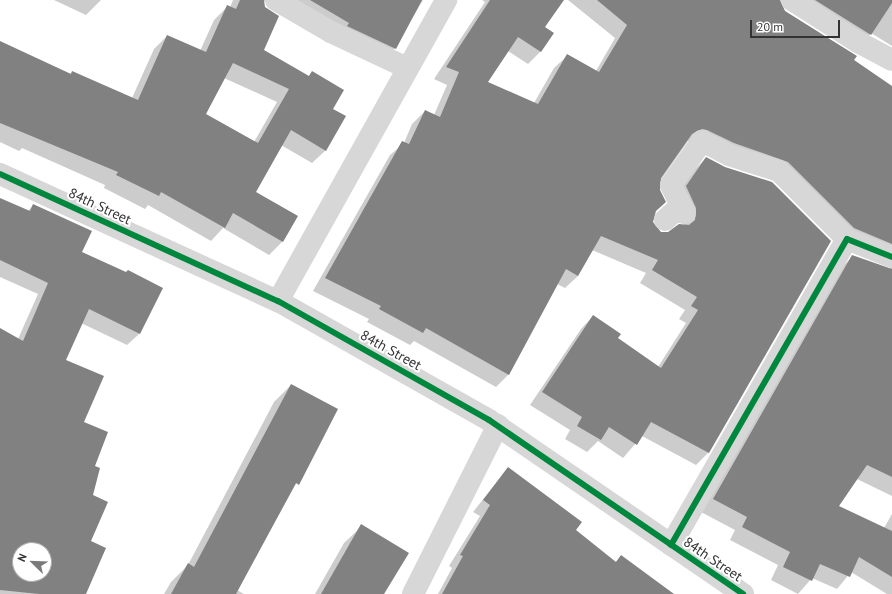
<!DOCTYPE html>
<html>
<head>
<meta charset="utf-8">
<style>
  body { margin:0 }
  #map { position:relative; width:892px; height:594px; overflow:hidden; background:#fff; font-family:"PT Sans",sans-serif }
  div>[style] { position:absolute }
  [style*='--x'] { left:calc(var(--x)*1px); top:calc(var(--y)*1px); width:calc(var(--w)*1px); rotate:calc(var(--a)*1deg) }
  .shadow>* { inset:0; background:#0003 }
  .building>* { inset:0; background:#818181 }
  .minor>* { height:22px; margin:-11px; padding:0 11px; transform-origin:11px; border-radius:11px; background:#d7d7d7 }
  .cycleway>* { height:6px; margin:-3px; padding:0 3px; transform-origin:3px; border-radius:3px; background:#00873e }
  span { translate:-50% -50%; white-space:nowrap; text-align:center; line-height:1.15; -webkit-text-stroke:4px #fff; paint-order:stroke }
  .street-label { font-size:14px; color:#333 }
  .north { position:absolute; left:12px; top:542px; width:40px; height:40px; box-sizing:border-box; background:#fff; border:1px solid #adadad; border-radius:50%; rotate:293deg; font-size:11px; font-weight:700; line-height:16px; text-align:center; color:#333 }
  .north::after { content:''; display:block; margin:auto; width:14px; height:18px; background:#7a7a7a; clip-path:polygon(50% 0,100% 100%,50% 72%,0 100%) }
  .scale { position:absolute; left:750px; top:20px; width:90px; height:18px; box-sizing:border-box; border:2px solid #333; border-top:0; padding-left:5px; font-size:12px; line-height:14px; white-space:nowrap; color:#333; -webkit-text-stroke:3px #fff; paint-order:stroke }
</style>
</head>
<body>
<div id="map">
  <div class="shadow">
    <i style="clip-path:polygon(54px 0,101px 0,86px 15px)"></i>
    <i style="clip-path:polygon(evenodd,233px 0,423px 0,395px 48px,382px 62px,264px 1px,262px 51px,308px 77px,312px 72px,332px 109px,326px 150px,312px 163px,281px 145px,255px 193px,283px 241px,269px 255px,223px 228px,211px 241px,148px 205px,145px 209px,104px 188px,105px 185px,22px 148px,19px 151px,0 142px,0 42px,70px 74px,72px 72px,132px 98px,154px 49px,167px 36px,200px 51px,214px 20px,228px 6px,230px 7px,233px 0,224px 78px,277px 102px,254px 142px,205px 115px,224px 78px)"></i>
    <i style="clip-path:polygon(482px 0,562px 0,544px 28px,541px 51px,528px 64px,508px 51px,487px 82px,534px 103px,554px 68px,567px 56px,596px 71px,615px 38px,568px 0,778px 0,785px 11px,892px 87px,892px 496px,857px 479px,838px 507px,884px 528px,892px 514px,892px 594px,887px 594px,851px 572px,837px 589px,812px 578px,798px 594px,771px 580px,778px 565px,730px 540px,735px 530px,701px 512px,840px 269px,853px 256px,890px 269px,889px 262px,770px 172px,721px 156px,688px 141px,658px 184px,652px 222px,660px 233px,668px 233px,684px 226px,684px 221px,673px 199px,693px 171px,706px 158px,709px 452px,696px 465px,642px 436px,623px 458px,598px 441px,587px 452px,565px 439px,570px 430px,530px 405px,581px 329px,593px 316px,617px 338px,658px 367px,686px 323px,679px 319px,685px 310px,640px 283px,646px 273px,592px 250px,578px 276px,565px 288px,557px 284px,508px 375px,496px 387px,414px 341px,410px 345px,367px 322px,369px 319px,313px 291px,390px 155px,404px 143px,412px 124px,425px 111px,434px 115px,447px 85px,434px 79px,485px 2px)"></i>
    <i style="clip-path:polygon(780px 0,892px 0,892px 46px,871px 33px,858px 47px)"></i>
    <i style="clip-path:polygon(evenodd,0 199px,28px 211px,33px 205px,81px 253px,161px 288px,139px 334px,127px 345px,81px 323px,64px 361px,93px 467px,86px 594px,0 594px,0 329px,18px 339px,38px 294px,0 277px,0 199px,20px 550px,44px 550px,44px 574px,20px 574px,20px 550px)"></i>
    <i style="clip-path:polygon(291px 385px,337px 410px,237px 590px,244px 594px,164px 594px,171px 582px,188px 565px,274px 402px)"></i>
    <i style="clip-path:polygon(508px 468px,575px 530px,615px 563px,621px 556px,672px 594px,438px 594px,452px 568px,449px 566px,480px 516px,473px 512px)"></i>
    <i style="clip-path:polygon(362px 526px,383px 594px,315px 594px,344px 543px)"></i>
  </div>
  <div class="building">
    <i style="clip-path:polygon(evenodd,240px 0,264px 0,265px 7px,279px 16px,264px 50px,309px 76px,312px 71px,344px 90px,333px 109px,346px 116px,326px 151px,291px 130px,256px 192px,298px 216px,283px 242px,233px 213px,225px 228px,161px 192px,159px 196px,116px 175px,118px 172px,0 123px,0 41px,71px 74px,72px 71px,138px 100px,167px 35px,206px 52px,227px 5px,236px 9px,240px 0,233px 63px,289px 89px,258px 143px,206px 114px,233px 63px)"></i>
    <i style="clip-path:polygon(310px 0,422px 0,396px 49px,347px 26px,349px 23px)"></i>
    <i style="clip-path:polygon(490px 0,564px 0,545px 27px,554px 33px,541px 52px,518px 37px,488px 82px,538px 104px,567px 54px,599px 72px,627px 25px,597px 0,780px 0,785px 11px,857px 56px,854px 60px,892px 86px,892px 244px,854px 228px,788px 162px,734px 143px,707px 130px,702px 129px,692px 134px,661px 178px,660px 190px,666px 202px,656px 211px,653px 222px,661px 232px,668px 232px,679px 224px,689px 225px,695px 220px,696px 208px,686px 186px,706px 157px,725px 167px,772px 182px,831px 241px,709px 453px,651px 422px,637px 445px,609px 427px,601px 440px,577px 426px,582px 417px,542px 392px,593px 315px,621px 334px,618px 338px,661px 368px,698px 310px,691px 306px,697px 297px,652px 270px,658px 260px,601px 236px,578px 276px,566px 269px,509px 375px,426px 328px,423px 333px,379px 309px,381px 306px,325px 278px,402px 141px,409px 144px,425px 110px,440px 117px,459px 72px,446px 67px)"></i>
    <i style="clip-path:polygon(815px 0,892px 0,892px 3px,871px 35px)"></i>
    <i style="clip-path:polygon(evenodd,0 198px,30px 211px,33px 204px,92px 231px,82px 252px,126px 272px,128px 270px,163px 288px,140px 334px,89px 309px,66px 360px,104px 376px,84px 422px,108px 432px,95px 466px,100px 468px,93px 495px,108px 502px,91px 541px,106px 548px,86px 594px,39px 594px,0 590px,0 328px,23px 341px,48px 283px,0 260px,0 198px,20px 550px,44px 550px,44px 574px,20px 574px,20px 550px)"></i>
    <i style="clip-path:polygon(852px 255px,892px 269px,892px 477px,867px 465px,839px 506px,892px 531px,892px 577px,859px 557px,850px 577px,820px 564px,812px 581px,783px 567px,790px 552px,742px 527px,747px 517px,713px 499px)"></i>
    <i style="clip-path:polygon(291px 384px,338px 409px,299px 485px,296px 483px,236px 594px,171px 594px,188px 563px,194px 567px)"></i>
    <i style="clip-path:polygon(508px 467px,582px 522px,576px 530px,616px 562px,621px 555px,674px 594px,442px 594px,463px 556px,460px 555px,490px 505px,483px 500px)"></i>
    <i style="clip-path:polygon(361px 524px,409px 553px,384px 594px,321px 594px)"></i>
  </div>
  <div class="minor">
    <i style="--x:276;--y:0;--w:64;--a:30.2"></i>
    <i style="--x:331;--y:32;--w:84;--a:25.3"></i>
    <i style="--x:792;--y:0;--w:78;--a:32.5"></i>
    <i style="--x:858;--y:42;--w:38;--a:28"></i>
    <i style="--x:0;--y:174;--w:306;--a:24.6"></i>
    <i style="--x:278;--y:301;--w:242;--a:29.4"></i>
    <i style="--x:489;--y:420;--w:308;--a:34.4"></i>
    <i style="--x:665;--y:220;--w:13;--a:-42"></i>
    <i style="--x:675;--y:211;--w:10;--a:11"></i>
    <i style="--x:685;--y:213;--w:31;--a:-117"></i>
    <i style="--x:671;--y:185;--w:54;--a:-54.8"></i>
    <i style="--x:702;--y:141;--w:30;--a:27"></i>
    <i style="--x:729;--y:155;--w:52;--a:17.7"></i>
    <i style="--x:779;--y:171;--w:96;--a:45"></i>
    <i style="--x:278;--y:301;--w:345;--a:-60.8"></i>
    <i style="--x:671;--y:545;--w:353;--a:-60.1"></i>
    <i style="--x:847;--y:239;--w:48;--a:21.8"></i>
    <i style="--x:413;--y:594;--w:189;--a:-63.3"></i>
  </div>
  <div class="cycleway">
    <i style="--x:0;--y:174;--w:306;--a:24.6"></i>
    <i style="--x:278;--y:301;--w:242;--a:29.4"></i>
    <i style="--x:489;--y:420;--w:308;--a:34.4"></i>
    <i style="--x:671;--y:545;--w:353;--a:-60.1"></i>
    <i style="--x:847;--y:239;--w:48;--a:21.8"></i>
  </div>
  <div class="street-label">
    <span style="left:100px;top:206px;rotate:25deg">84th Street</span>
    <span style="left:391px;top:350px;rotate:29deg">84th Street</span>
    <span style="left:713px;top:559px;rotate:34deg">84th Street</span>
  </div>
  <div class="north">N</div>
  <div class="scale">20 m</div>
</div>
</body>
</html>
